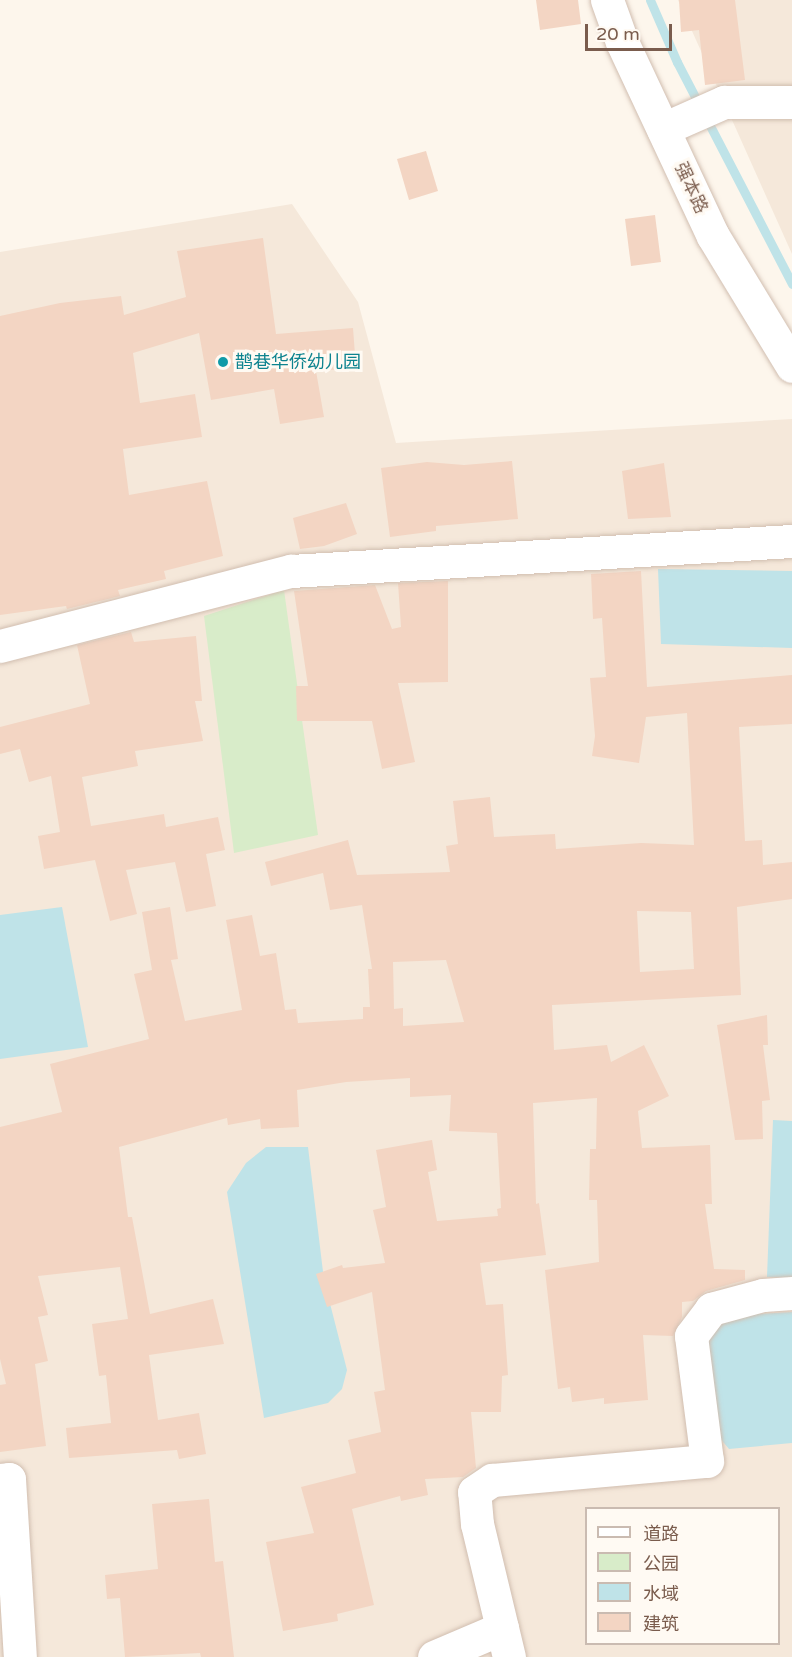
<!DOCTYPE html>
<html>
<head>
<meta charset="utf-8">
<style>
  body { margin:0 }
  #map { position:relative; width:792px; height:1657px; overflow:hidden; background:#fdf6ec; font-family:"Varela Round","Noto Sans SC",sans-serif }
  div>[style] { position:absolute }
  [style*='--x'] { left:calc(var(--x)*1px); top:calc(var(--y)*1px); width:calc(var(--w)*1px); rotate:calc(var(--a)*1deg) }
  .residential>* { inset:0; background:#f5e8da }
  .green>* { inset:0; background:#d8ecc9 }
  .water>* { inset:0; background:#bfe3e8 }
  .stream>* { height:9px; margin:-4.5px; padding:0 4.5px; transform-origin:4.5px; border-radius:4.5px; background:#bfe3e8 }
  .building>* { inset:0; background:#f3d5c3 }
  .roads { filter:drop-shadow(0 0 2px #d1beb0) drop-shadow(0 0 2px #d1beb0) }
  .minor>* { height:33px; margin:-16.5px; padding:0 16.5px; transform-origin:16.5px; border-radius:16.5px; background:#fff }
  .dots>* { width:16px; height:16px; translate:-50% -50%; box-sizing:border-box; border:3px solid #fffaf3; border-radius:50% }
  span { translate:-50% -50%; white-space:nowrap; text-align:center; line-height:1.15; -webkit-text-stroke:6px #fffaf3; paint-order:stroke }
  .street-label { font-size:18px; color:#7a5c4d }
  .culture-label { font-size:18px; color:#0d838f }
  .left { translate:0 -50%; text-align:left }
  .legend { position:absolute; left:585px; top:1507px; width:195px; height:138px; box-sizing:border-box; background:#fffaf3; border:2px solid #cabbb1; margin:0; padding:8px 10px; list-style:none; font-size:18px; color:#7a5c4d }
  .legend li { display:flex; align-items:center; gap:12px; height:30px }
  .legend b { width:30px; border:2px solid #cabbb1 }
  .scale { position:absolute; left:585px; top:24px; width:87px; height:27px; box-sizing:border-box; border:3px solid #7a5c4d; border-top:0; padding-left:8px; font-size:18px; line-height:21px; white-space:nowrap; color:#7a5c4d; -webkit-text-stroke:4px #fffaf3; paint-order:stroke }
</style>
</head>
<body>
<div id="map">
  <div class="residential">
    <i style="clip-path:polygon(678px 0,792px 0,792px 254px,724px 102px)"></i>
    <i style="clip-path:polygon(evenodd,292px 204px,358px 302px,396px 443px,792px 419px,792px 1657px,0 1657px,0 252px,292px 204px,586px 1508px,778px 1508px,778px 1644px,586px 1644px,586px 1508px)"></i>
  </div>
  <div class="green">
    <i style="clip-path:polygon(284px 590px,318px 835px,234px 853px,204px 616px)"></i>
  </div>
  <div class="water">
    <i style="clip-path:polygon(658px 569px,792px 571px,792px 648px,661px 644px)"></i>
    <i style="clip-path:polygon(62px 907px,88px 1047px,0 1059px,0 915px)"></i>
    <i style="clip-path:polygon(773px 1120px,792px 1121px,792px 1278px,767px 1277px)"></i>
    <i style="clip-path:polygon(266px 1147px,308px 1147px,324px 1280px,347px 1370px,342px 1389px,328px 1403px,264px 1418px,227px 1192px,246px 1163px)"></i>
    <i style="clip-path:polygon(792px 1312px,792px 1443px,729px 1449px,703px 1418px,702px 1330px,738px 1315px)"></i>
  </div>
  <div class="stream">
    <i style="--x:650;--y:0;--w:68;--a:66.5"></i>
    <i style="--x:677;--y:62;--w:250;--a:62.6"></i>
  </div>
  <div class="building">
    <i style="clip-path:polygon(536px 0,578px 0,581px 24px,540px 30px)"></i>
    <i style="clip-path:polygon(679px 0,735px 0,745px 80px,705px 85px,699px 30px,681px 32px)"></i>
    <i style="clip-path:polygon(426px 151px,438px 191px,409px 200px,397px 159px)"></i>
    <i style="clip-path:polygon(655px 215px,661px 262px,631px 266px,625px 219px)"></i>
    <i style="clip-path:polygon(263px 238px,276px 334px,353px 328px,356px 368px,316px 371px,324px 417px,280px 424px,274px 389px,211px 400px,199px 333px,133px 353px,140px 403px,195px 394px,202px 437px,123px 449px,129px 495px,207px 481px,223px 556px,164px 571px,166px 579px,118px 590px,120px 596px,67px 609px,66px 606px,0 615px,0 316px,60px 303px,121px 296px,124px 315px,186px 297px,177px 251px)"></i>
    <i style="clip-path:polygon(512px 461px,518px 519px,436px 526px,436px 531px,390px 537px,381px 468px,427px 462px,464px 465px)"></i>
    <i style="clip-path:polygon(664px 463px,671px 517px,628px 519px,622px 471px)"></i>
    <i style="clip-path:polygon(346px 503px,357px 534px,324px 546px,300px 549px,293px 518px)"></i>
    <i style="clip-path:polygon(evenodd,641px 571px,647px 687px,792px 675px,792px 724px,739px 727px,745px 841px,762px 840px,763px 865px,792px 862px,792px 899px,737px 907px,741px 995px,552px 1005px,554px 1050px,607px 1045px,611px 1062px,644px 1045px,669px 1096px,638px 1111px,642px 1148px,710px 1145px,712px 1204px,705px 1204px,714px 1269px,745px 1270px,745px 1280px,706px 1291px,693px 1301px,682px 1302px,682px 1317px,673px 1336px,643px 1335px,648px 1400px,604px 1404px,604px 1398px,572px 1402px,570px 1387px,558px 1389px,545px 1270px,599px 1262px,597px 1200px,589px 1200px,590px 1149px,596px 1149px,597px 1098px,533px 1103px,536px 1204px,539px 1203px,546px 1255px,480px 1263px,486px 1305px,503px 1304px,508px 1375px,502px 1376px,501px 1412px,471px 1412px,476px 1468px,463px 1477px,425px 1479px,428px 1495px,401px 1501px,400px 1496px,352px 1509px,374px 1605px,337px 1614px,338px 1621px,283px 1631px,266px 1542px,314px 1533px,301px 1487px,356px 1473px,348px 1440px,381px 1432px,374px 1392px,385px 1390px,372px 1292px,327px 1307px,316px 1274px,342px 1265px,343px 1268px,385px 1263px,373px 1210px,386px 1207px,376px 1150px,432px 1140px,437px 1170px,428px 1172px,437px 1221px,498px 1216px,497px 1209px,501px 1208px,497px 1133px,449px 1131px,451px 1095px,410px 1097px,410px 1078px,346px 1082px,297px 1090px,299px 1127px,261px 1129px,260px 1119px,228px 1125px,227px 1118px,119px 1147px,128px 1217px,132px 1217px,150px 1314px,213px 1299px,224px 1344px,149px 1355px,158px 1420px,199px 1413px,206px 1454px,179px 1459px,177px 1450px,69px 1458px,66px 1428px,111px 1423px,106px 1375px,99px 1376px,92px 1324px,128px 1319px,120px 1267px,38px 1276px,48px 1315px,38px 1317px,48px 1361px,35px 1364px,46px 1446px,0 1452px,0 1385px,6px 1384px,0 1359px,0 1127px,62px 1112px,50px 1064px,149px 1039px,134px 974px,152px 970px,142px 912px,170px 907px,178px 959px,171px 960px,185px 1021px,242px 1010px,226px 920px,252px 915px,260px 956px,276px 953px,285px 1010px,296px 1009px,298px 1023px,363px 1019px,363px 1007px,370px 1007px,368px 969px,372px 969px,362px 905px,330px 910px,323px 873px,271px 886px,265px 862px,348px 840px,357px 875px,450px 872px,446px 846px,458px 844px,453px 801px,490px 797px,494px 837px,555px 834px,556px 849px,641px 843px,694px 845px,687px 713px,646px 717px,639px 763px,592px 756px,595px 736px,590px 678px,606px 677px,602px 618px,593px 619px,591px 574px,641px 571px,637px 911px,691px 912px,694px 969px,640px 972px,637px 911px,641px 571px,446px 960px,464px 1022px,403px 1026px,403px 1008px,394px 1009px,393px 962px,446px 960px)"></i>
    <i style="clip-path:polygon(448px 581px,448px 682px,398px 683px,415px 762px,382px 769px,372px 721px,297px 721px,296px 686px,308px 686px,294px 591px,375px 585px,392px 629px,401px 627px,398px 583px)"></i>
    <i style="clip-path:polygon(131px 632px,134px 642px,196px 636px,202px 701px,195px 701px,203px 741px,135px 751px,138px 766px,82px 777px,91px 826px,164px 814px,166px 827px,218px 817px,225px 850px,206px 854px,216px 906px,186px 912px,175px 862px,126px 870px,137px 914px,110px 921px,95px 860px,44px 869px,38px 836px,60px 832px,51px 776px,29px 782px,20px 749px,0 754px,0 727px,90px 704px,77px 645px)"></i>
    <i style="clip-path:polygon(767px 1015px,768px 1045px,763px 1045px,770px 1100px,762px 1101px,763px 1139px,735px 1140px,717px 1025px)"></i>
    <i style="clip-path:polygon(209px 1499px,215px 1562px,223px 1561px,234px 1657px,201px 1657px,200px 1653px,125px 1657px,120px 1598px,107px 1599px,105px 1575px,158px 1569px,152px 1504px)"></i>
  </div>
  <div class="roads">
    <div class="minor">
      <i style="--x:607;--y:0;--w:45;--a:70.3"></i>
      <i style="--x:622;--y:42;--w:214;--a:64.9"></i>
      <i style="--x:713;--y:236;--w:152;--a:58.7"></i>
      <i style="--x:663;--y:129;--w:67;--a:-23.9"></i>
      <i style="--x:724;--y:102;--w:68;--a:0"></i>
      <i style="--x:0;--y:646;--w:301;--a:-14.5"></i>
      <i style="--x:291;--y:571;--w:502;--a:-3.43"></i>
      <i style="--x:0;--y:1480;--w:9;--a:-6"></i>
      <i style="--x:9;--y:1479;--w:178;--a:86.5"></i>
      <i style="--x:434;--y:1657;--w:74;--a:-23.1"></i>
      <i style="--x:509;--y:1657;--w:137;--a:-103.5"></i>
      <i style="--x:477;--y:1524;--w:32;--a:-95"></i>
      <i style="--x:474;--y:1492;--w:22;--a:-34"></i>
      <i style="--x:492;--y:1480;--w:216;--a:-5.1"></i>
      <i style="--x:707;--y:1461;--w:126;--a:-97.3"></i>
      <i style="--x:691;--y:1336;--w:34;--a:-53"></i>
      <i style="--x:711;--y:1309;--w:54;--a:-15.1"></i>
      <i style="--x:763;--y:1295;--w:29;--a:-4"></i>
    </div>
  </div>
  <div class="dots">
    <i style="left:223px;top:362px;background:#0f9aa8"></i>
  </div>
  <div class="street-label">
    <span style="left:691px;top:188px;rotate:65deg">强本路</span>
  </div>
  <div class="culture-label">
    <span class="left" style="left:235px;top:362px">鹊巷华侨幼儿园</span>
  </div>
  <ul class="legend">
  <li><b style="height:8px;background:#fff"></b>道路</li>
  <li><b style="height:16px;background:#d8ecc9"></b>公园</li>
  <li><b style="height:16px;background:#bfe3e8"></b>水域</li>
  <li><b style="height:16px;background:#f3d5c3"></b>建筑</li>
  </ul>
  <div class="scale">20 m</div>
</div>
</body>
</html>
